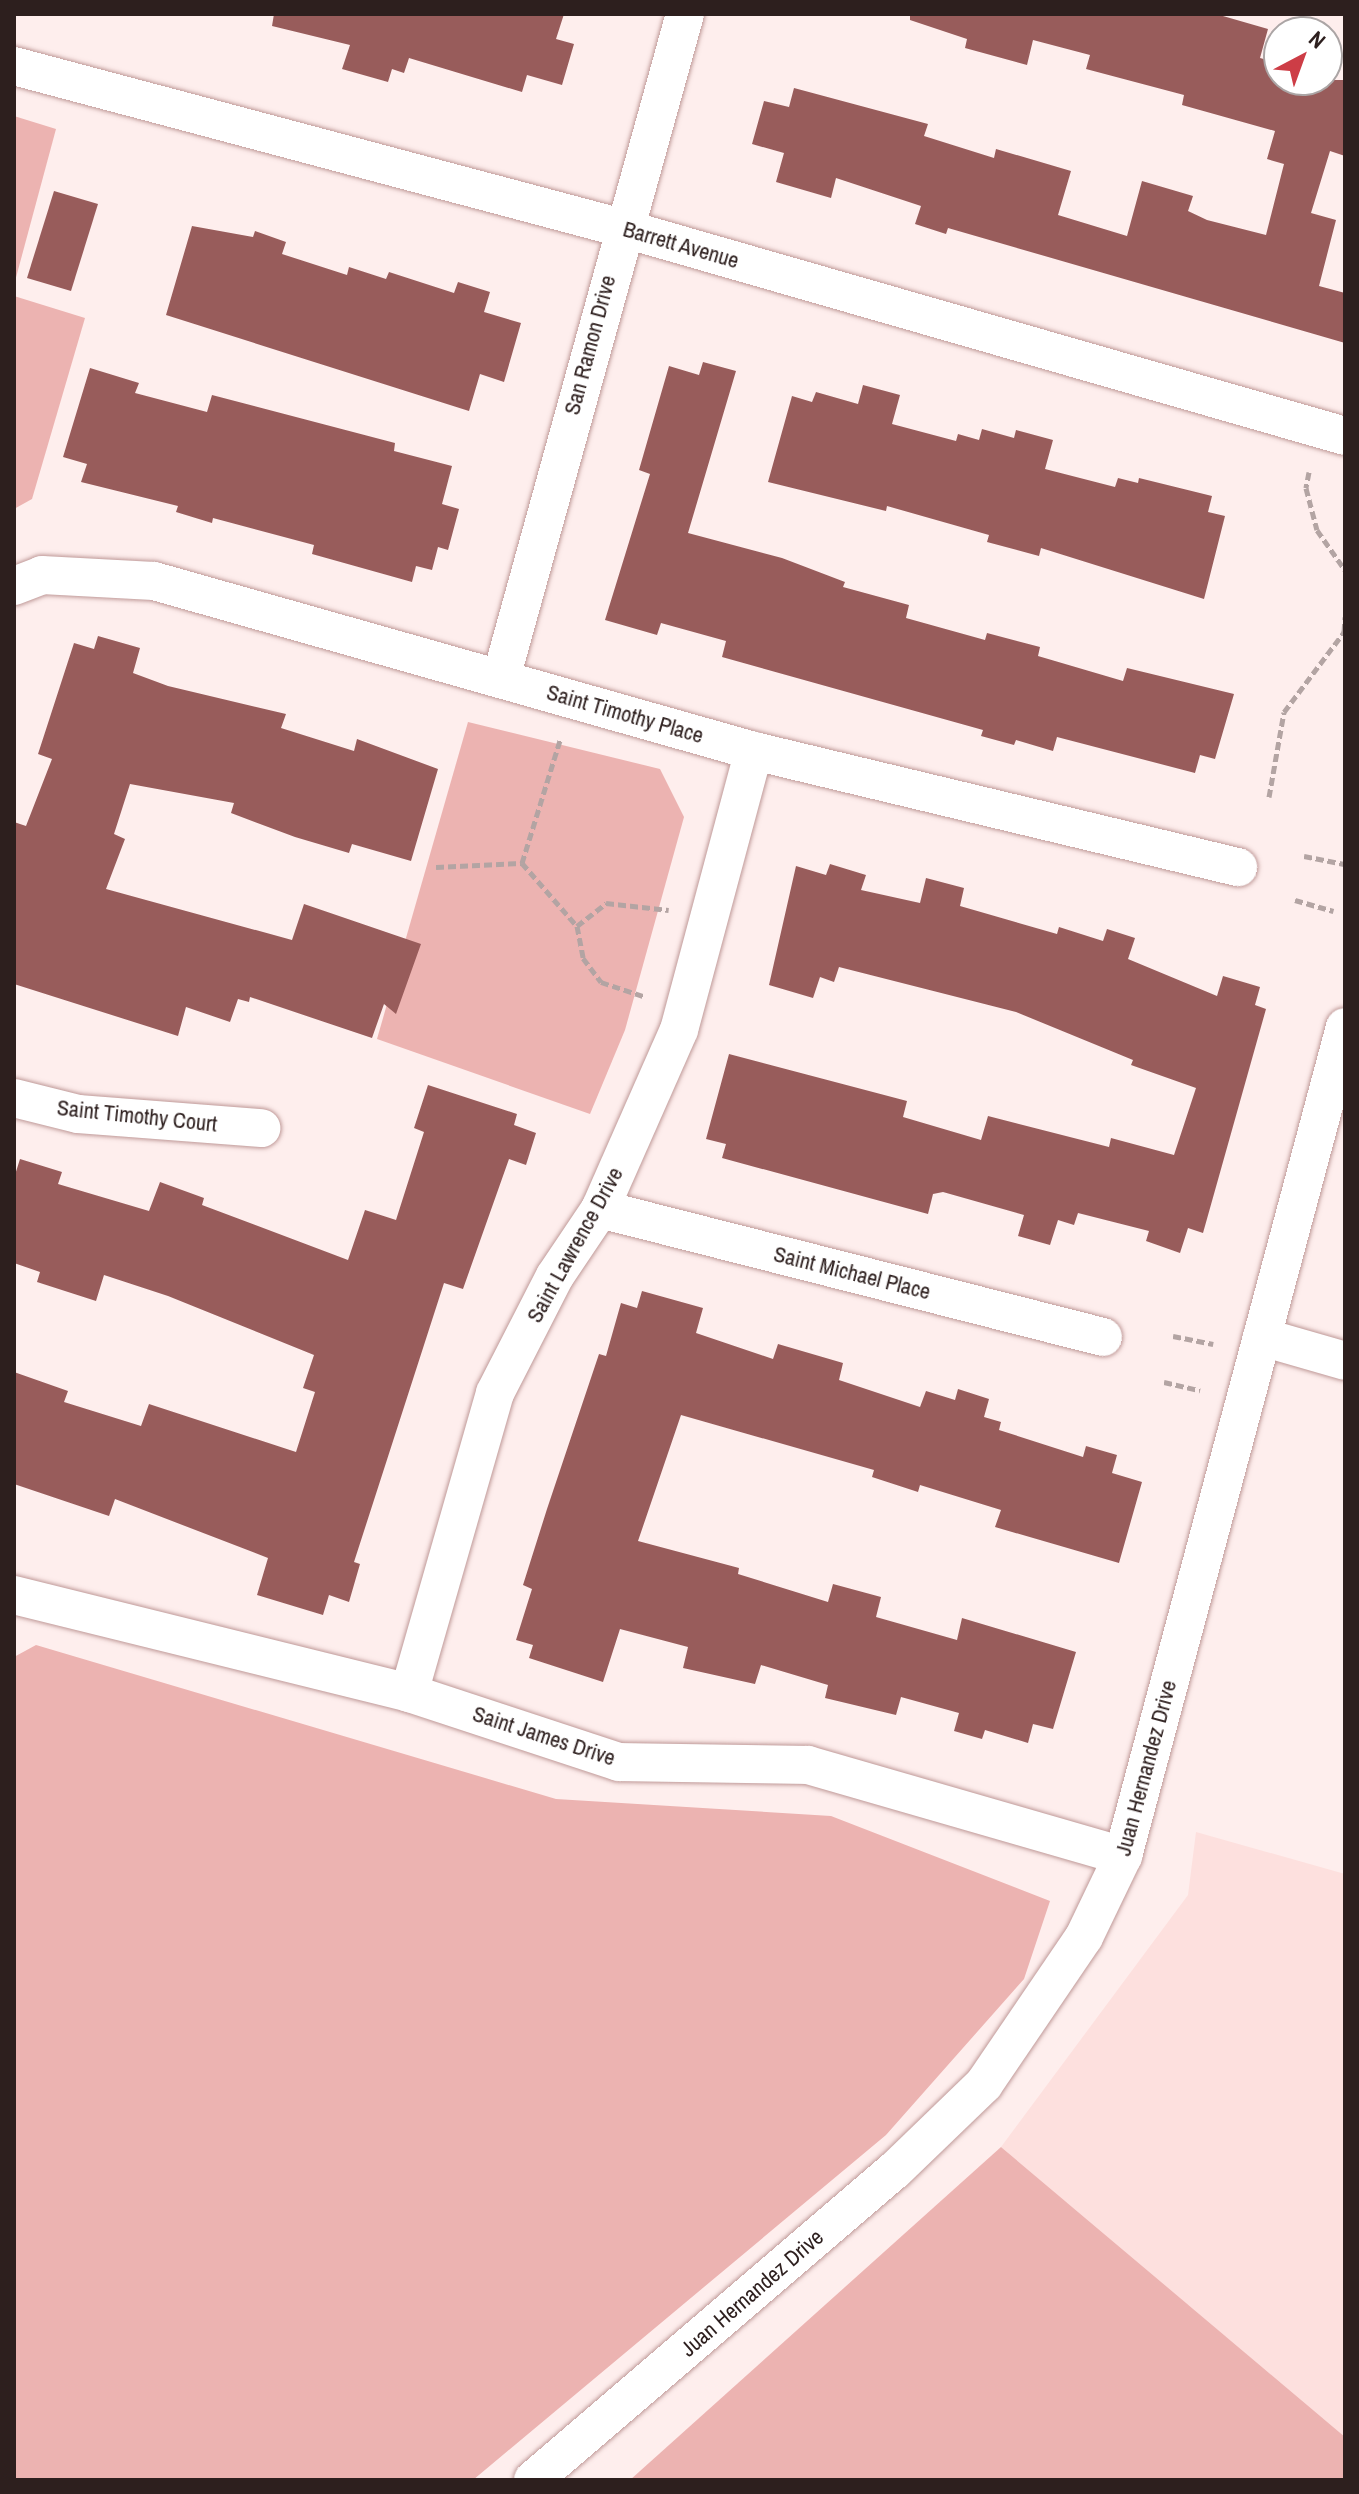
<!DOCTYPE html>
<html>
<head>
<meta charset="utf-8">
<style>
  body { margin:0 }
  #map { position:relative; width:1359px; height:2494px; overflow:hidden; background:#feeeed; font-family:"Archivo Narrow",sans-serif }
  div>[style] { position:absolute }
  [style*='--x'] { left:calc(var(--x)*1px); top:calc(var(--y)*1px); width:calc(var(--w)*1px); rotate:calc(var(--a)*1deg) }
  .built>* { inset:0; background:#fde0de }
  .green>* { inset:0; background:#ecb3b1 }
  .building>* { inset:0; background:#985c5b }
  .path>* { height:5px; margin-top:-2.5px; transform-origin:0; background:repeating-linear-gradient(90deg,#b3a4a3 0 8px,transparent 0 12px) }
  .roads { filter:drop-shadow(0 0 2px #bf9998) drop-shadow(0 0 2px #bf9998) }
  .minor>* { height:38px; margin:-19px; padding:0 19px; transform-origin:19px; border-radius:19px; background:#fff }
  span { translate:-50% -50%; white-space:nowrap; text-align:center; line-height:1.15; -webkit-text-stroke:6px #fff; paint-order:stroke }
  .street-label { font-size:22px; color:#2d1f1e }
  .frame { position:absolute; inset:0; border:16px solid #2d1f1e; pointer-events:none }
  .north { position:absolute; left:1263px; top:16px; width:80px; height:80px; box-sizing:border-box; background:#fff; border:2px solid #aba5a5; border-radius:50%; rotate:41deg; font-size:22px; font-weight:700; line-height:32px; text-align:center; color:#2d1f1e }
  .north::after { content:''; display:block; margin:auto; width:28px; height:36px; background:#cd3d46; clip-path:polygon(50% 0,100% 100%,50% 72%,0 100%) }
</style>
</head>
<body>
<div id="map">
  <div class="built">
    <i style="clip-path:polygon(1196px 1832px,1345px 1874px,1345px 2437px,1001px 2147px,1188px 1895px)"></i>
  </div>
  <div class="green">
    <i style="clip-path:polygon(14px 116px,56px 129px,14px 285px)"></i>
    <i style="clip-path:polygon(14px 296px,85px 318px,32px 499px,14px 509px)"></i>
    <i style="clip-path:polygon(468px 722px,660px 769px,684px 817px,625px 1030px,590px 1114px,377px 1039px)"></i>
    <i style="clip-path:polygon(36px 1645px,556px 1799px,831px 1816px,1050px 1901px,1024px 1979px,886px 2135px,473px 2480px,14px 2480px,14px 1657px)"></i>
    <i style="clip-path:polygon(1001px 2147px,1345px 2437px,1345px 2480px,630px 2480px)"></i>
  </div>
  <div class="building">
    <i style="clip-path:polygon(274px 14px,564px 14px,556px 39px,574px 44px,562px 85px,527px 75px,522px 92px,409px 58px,404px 73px,392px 69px,388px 82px,342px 69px,350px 45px,272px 26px)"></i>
    <i style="clip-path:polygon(910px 14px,1216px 14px,1268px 29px,1260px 58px,1279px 63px,1279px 80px,1345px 80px,1345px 156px,1330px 151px,1311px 213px,1336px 220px,1319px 286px,1345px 293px,1345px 343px,948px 228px,946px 234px,915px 224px,921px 206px,836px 178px,831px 198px,776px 182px,784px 153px,752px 144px,764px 101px,789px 107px,794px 88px,928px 124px,924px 136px,994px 158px,996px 149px,1071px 171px,1058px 215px,1127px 236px,1142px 181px,1193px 196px,1188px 211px,1207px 220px,1266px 235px,1284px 164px,1267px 159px,1275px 131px,1182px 105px,1184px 95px,1086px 69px,1090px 55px,1033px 40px,1027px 65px,965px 48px,967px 39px,910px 20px)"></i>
    <i style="clip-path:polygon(54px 191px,98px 204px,71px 291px,27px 278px)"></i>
    <i style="clip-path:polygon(192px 226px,253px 237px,255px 231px,286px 242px,282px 254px,347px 275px,349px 267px,386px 279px,389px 272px,454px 293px,458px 282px,490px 292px,484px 312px,521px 323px,504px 382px,480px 374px,469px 411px,166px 315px)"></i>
    <i style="clip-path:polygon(703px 362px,736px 371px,688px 533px,782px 558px,845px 582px,843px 587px,909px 605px,906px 618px,985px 640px,987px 633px,1040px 647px,1038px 656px,1123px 681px,1127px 668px,1234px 694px,1215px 759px,1200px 755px,1195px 773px,1057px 737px,1053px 751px,1016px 740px,1014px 745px,981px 736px,983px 730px,722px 657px,726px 641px,661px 623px,657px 635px,605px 620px,650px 474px,639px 470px,669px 366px,699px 375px)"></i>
    <i style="clip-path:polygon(90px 368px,139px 383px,135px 393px,207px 412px,212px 395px,395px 443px,394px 451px,452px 466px,442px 504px,459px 509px,448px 550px,438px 547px,432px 570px,416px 566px,412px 582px,312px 554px,314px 545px,213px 518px,212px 523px,176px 512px,178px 506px,81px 482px,87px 464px,63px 457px)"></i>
    <i style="clip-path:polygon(863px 385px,900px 395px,892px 424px,956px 441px,958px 434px,979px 440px,982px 429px,1014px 438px,1016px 430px,1053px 440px,1045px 469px,1115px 487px,1118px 478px,1138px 483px,1139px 478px,1212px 496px,1208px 512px,1225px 516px,1204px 599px,1041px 548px,1039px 556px,987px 542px,989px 535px,887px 506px,886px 511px,768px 482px,792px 396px,812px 402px,816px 392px,858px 404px)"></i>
    <i style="clip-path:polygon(98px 636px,140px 648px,133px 673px,168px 686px,286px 714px,281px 728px,354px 751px,357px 739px,438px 769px,411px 861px,352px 844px,349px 853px,295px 837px,231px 813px,234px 803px,130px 784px,114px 834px,125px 839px,106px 889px,292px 940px,304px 904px,421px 944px,396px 1014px,384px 1004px,372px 1038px,250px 997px,249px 1002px,238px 999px,230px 1022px,186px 1007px,178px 1036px,14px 984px,14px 822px,26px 826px,52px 759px,38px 754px,74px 643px,94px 649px)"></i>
    <i style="clip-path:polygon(830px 864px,866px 875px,861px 890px,920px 903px,926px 878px,964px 888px,960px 906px,1057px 934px,1059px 927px,1103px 941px,1107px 929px,1135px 938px,1128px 959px,1217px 996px,1223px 976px,1260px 987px,1255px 1005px,1266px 1009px,1203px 1233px,1188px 1228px,1180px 1253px,1146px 1241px,1149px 1231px,1078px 1213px,1074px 1225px,1058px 1220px,1050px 1245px,1018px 1236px,1024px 1215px,943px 1192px,933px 1194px,928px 1214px,722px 1158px,726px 1144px,706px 1139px,729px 1054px,907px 1101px,903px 1117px,981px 1140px,988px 1116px,1109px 1147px,1111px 1138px,1174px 1155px,1196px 1088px,1131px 1065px,1133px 1060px,1016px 1012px,839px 967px,834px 982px,820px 977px,813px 998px,769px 985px,796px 866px,826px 875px)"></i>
    <i style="clip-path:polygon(428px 1085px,517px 1114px,514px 1125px,536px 1133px,526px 1165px,509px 1159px,463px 1289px,444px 1283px,354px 1562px,360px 1564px,349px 1602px,329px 1595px,323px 1615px,257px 1595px,268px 1558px,115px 1499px,109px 1516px,14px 1484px,14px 1372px,68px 1391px,64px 1402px,141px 1426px,149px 1404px,296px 1452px,315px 1392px,303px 1388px,314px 1355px,168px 1296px,104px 1275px,96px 1301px,37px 1282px,40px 1272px,14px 1263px,14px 1178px,20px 1159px,62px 1172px,58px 1184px,149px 1211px,160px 1182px,204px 1198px,202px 1205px,348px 1260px,365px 1210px,396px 1220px,424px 1132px,414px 1128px)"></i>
    <i style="clip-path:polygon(642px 1291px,703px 1308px,696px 1333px,773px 1359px,778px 1344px,843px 1363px,839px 1380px,920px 1407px,926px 1391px,955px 1400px,958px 1389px,989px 1399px,984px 1417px,1001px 1422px,999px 1430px,1083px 1457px,1086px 1446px,1117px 1455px,1112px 1473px,1142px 1482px,1119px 1563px,995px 1527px,1001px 1510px,920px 1485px,918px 1492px,872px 1477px,874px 1470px,681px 1415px,638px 1541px,739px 1568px,738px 1574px,828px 1602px,833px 1584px,881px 1597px,876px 1617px,957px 1640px,962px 1618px,1076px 1652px,1053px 1729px,1033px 1724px,1028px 1743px,985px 1730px,982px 1739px,954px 1731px,959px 1713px,901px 1697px,896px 1715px,825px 1698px,828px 1685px,761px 1665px,755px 1684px,683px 1668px,688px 1647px,620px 1629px,603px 1682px,529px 1658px,533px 1645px,516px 1640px,532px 1589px,523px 1585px,547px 1509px,599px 1354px,606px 1356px,621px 1303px,637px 1308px)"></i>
  </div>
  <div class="path">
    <i style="--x:1309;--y:472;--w:16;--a:101"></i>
    <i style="--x:1306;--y:488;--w:43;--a:75.3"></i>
    <i style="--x:1317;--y:530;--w:49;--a:55"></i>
    <i style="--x:1269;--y:797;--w:86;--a:-80"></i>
    <i style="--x:1284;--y:712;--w:100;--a:-53.1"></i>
    <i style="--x:1344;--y:632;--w:15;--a:-86"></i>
    <i style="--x:1304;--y:856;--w:41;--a:11.3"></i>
    <i style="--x:522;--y:863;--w:129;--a:-72.8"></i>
    <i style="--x:436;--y:867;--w:86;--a:-2.7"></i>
    <i style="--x:522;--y:863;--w:84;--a:48.9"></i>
    <i style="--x:577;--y:926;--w:33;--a:79"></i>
    <i style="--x:583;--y:958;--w:30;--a:53"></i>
    <i style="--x:601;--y:982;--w:47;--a:18.4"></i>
    <i style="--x:1295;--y:900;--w:40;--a:16"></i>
    <i style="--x:577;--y:926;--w:37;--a:-38"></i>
    <i style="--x:606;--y:903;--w:63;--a:6.3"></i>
    <i style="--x:1173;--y:1336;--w:41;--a:11.3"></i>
    <i style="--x:1164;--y:1382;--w:37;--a:13"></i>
  </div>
  <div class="roads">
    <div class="minor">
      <i style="--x:14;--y:66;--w:629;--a:14.92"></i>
      <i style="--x:622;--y:228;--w:752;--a:16.05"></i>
      <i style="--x:14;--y:586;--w:30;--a:-21"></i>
      <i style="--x:42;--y:575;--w:112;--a:3.1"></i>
      <i style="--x:154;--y:581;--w:624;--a:15.82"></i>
      <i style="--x:754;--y:751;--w:498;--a:13.5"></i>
      <i style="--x:501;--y:678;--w:689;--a:-74.51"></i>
      <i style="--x:14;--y:1098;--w:66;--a:14"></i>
      <i style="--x:78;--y:1114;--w:184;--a:4.4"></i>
      <i style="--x:600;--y:1209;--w:519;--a:14.28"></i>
      <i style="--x:1262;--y:1337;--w:86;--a:16.1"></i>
      <i style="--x:14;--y:1595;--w:407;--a:13.9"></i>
      <i style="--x:409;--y:1693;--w:221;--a:18.2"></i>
      <i style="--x:619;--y:1762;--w:189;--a:0.9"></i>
      <i style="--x:808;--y:1765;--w:328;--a:16.1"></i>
      <i style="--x:409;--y:1693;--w:312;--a:-74"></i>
      <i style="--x:495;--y:1393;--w:131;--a:-62.9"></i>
      <i style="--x:555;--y:1276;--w:81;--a:-56.1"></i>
      <i style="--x:600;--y:1209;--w:196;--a:-66.2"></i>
      <i style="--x:679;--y:1030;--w:289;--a:-75"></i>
      <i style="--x:533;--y:2480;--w:475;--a:-40.6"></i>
      <i style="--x:894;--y:2171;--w:125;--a:-44"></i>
      <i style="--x:984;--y:2084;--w:178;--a:-55.8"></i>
      <i style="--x:1084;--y:1937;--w:90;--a:-64.3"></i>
      <i style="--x:1123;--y:1856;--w:858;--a:-75.01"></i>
    </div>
  </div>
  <div class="street-label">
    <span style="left:681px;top:245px;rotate:16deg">Barrett Avenue</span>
    <span style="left:590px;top:345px;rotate:-75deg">San Ramon Drive</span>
    <span style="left:625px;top:714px;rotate:16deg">Saint Timothy Place</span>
    <span style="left:137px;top:1116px;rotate:6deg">Saint Timothy Court</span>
    <span style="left:575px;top:1245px;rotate:-61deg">Saint Lawrence Drive</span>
    <span style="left:852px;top:1273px;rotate:14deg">Saint Michael Place</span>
    <span style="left:544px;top:1736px;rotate:18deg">Saint James Drive</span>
    <span style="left:1146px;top:1768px;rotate:-75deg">Juan Hernandez Drive</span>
    <span style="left:752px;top:2293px;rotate:-41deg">Juan Hernandez Drive</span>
  </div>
  <div class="frame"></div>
  <div class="north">N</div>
</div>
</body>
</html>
